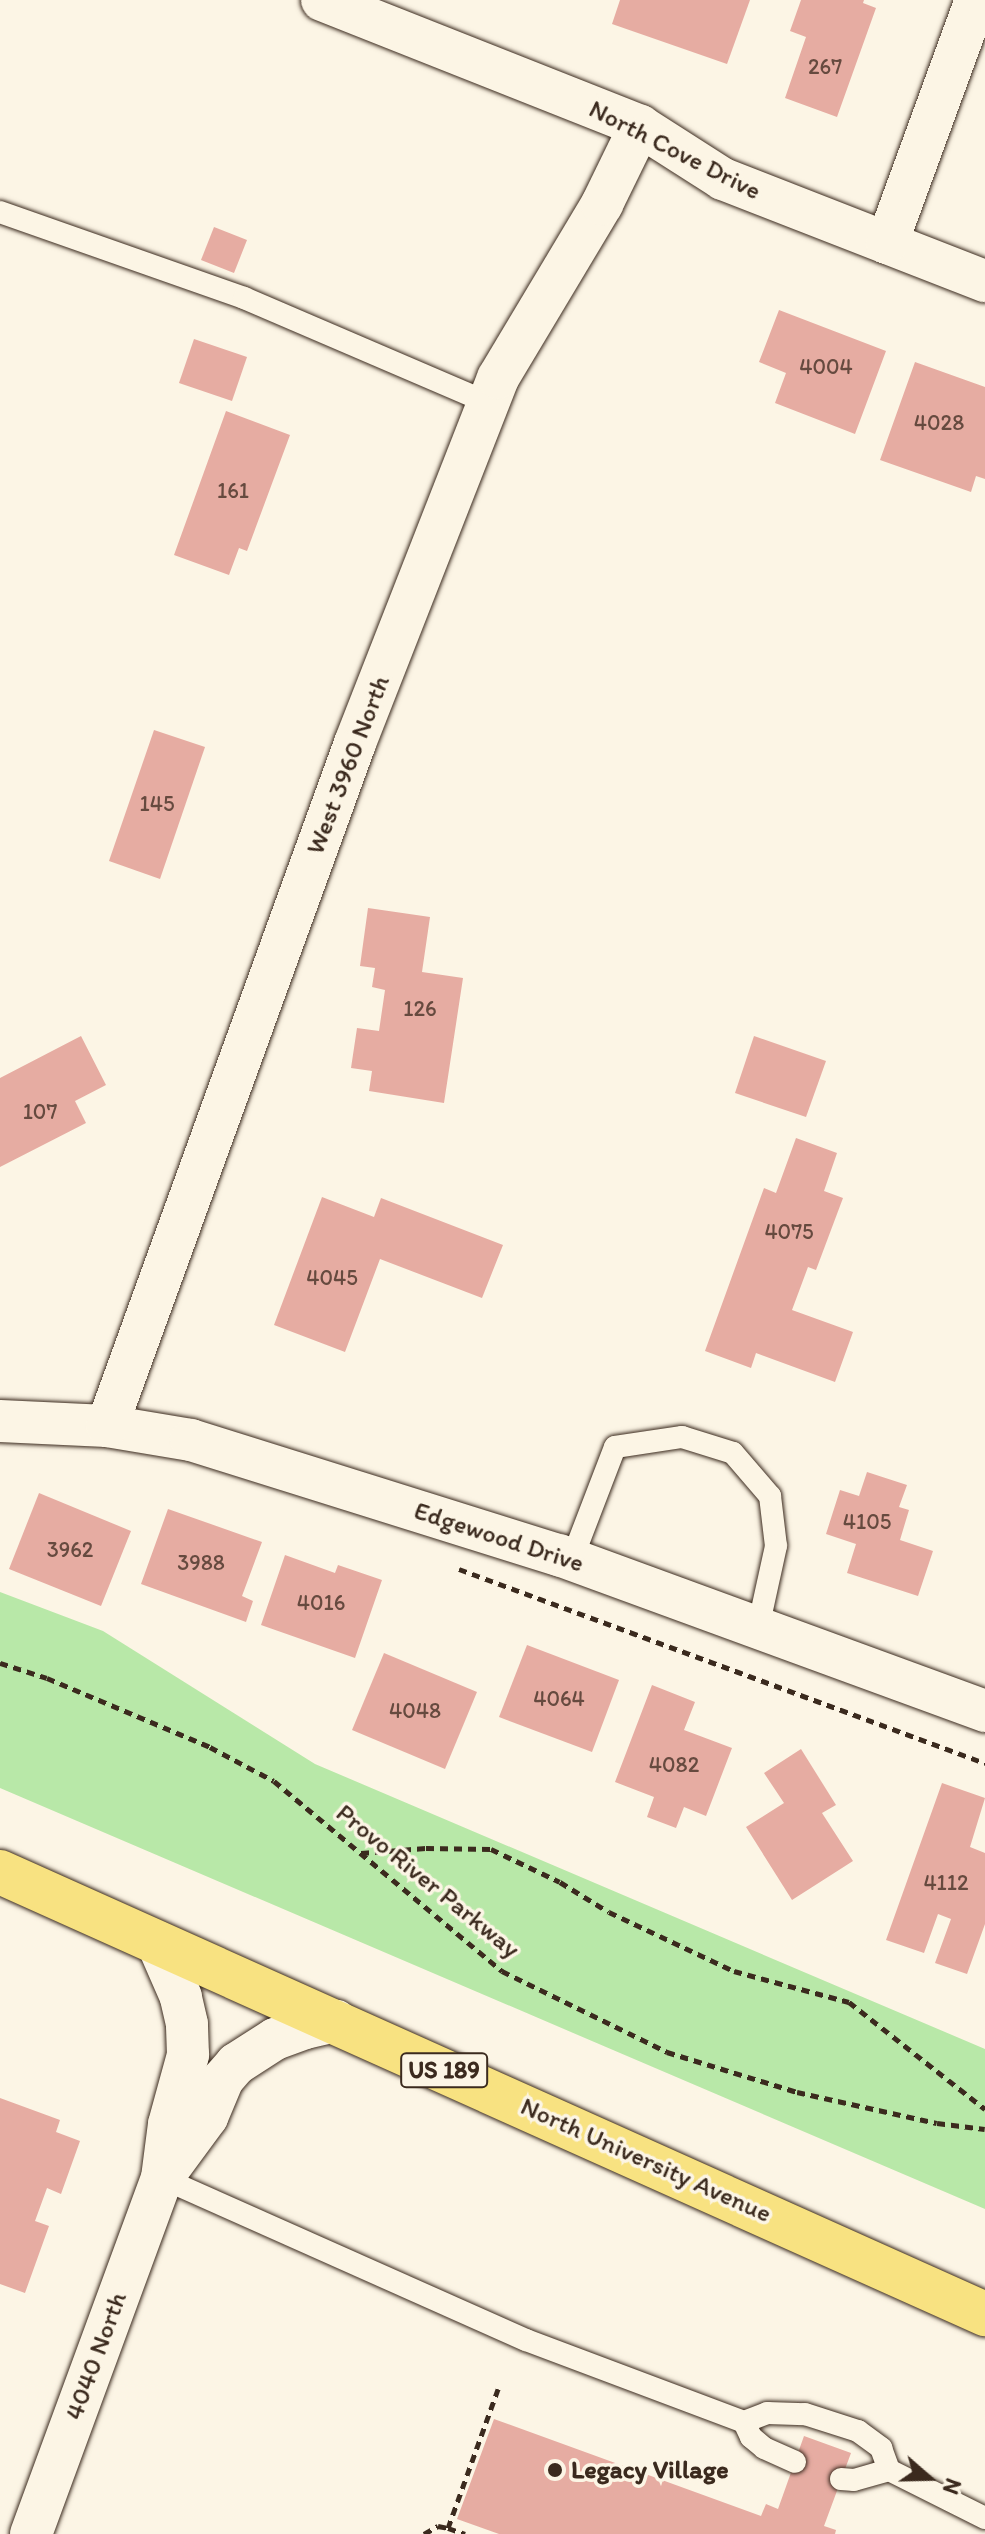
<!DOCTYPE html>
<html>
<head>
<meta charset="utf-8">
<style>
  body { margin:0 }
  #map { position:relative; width:985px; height:2534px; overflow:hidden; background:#fcf5e5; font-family:Itim,sans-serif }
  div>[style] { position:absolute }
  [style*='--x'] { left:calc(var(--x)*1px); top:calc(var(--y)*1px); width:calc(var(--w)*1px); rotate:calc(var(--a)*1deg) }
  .green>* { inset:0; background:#b8e8a8 }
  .building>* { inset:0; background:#e6aca2 }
  .path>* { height:5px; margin-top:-2.5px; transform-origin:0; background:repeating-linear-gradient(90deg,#3b2a1e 0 8px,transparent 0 14px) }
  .roads { filter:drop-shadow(0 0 2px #3b2a1e) drop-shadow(0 0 2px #3b2a1e) }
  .service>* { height:22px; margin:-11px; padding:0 11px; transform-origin:11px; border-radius:11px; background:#fcf5e5 }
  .minor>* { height:42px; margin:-21px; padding:0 21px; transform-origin:21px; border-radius:21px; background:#fcf5e5 }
  .trunk>* { height:44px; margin:-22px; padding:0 22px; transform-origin:22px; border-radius:22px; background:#f8e281 }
  .dots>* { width:22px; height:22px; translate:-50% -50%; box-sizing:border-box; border:4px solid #fcf5e5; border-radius:50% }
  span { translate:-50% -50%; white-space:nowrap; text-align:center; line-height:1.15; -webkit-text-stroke:7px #fcf5e5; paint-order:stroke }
  .number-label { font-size:22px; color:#664a3f }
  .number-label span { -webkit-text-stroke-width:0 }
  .shield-label span { padding:2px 6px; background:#fcf5e5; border:2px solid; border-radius:6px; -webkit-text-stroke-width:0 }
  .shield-label { font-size:24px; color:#3b2a1e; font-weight:700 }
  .street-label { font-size:26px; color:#3b2a1e }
  .poi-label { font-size:26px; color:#3b2a1e; font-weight:700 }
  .left { translate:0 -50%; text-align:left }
  .north { position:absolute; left:889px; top:2438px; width:80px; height:80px; -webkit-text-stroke:6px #fcf5e5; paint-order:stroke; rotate:110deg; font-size:22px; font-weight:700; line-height:32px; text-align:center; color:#3b2a1e }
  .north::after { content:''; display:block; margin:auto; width:28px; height:36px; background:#3b2a1e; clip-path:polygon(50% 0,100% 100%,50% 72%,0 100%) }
</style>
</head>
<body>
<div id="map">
  <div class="green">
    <i style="clip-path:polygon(0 1592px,103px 1631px,315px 1764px,985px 2049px,985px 2209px,0 1788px)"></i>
  </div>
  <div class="building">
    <i style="clip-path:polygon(620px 0,750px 0,727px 64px,612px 24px)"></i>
    <i style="clip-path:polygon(801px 0,864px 0,863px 3px,876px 8px,837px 117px,785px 98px,806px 37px,790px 31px)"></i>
    <i style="clip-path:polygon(214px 227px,247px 240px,234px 273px,201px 260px)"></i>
    <i style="clip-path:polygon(779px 310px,886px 351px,855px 434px,775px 403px,786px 373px,759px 362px)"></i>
    <i style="clip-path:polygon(194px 339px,247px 357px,232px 401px,179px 383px)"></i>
    <i style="clip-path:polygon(915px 362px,985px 387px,985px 479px,976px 476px,971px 492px,880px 460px)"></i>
    <i style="clip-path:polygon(226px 411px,290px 435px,247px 551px,239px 548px,229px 575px,174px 555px)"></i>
    <i style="clip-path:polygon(154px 730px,205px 747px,160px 879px,109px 861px)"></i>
    <i style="clip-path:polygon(368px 908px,430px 917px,422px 972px,463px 978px,444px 1103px,369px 1091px,372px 1071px,351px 1068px,357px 1028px,379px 1031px,385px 990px,372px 987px,375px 968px,360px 966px)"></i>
    <i style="clip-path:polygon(81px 1036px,106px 1085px,75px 1101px,86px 1123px,0 1167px,0 1078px)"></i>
    <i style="clip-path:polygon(754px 1036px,826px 1061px,806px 1117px,735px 1093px)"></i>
    <i style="clip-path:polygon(796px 1138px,837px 1153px,824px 1191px,843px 1198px,816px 1270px,808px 1267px,792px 1310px,853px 1332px,835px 1382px,756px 1353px,751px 1368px,705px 1351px,764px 1188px,776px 1193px)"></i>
    <i style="clip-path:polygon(322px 1197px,374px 1217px,381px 1198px,503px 1245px,482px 1298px,380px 1259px,345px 1352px,274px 1325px)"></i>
    <i style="clip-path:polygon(867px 1472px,907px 1485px,899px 1507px,909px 1510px,900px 1540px,933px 1551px,918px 1596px,847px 1573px,856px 1544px,826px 1534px,840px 1490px,859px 1496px)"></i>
    <i style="clip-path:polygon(39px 1493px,131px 1531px,101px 1606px,9px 1569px)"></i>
    <i style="clip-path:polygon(168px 1509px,262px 1542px,242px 1596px,253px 1601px,246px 1622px,141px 1584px)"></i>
    <i style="clip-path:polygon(285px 1555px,335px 1573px,338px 1565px,382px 1580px,355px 1658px,261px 1625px)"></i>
    <i style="clip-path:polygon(527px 1645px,619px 1680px,592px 1752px,499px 1717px)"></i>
    <i style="clip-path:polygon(384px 1653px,477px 1692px,445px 1769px,352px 1730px)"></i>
    <i style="clip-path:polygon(652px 1685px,695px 1702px,684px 1730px,732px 1748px,706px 1816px,684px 1807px,676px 1828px,647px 1817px,654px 1797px,615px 1782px)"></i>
    <i style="clip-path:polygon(801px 1749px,836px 1805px,822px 1813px,853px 1861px,792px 1900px,746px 1827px,784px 1803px,764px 1773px)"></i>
    <i style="clip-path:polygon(942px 1783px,985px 1798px,970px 1847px,985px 1853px,985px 1924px,967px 1974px,935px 1963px,951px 1919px,938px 1914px,924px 1953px,886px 1940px)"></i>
    <i style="clip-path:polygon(0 2098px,60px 2120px,56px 2132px,80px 2141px,61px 2194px,47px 2188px,35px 2221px,49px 2226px,25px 2293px,0 2284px)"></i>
    <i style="clip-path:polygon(494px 2419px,761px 2516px,766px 2504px,778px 2509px,804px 2436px,851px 2453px,824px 2526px,836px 2530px,835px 2534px,499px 2534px,457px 2519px)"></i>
  </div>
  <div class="path">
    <i style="--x:459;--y:1569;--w:561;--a:20.25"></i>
    <i style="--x:0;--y:1663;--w:49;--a:17.7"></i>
    <i style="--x:47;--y:1678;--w:177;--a:22.9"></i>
    <i style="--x:210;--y:1747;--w:72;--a:28"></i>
    <i style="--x:274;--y:1781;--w:297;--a:39.8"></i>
    <i style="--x:502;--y:1971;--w:184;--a:26.1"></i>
    <i style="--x:667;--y:2052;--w:136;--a:17.1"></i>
    <i style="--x:797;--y:2092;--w:143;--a:12.5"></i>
    <i style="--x:937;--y:2123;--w:48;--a:7.1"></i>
    <i style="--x:361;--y:1853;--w:65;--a:-4.4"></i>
    <i style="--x:426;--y:1848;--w:65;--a:0.9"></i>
    <i style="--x:491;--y:1849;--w:76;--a:25.6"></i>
    <i style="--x:560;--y:1882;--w:57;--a:31.5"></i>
    <i style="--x:609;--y:1912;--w:138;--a:25.3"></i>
    <i style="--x:734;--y:1971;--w:119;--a:15.1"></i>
    <i style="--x:849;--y:2002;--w:173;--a:38.2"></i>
    <i style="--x:448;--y:2528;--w:18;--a:19"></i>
    <i style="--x:424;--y:2534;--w:16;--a:-30"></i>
    <i style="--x:438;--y:2526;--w:10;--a:11"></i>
    <i style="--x:448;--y:2528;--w:148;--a:-70.2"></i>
  </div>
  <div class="roads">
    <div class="service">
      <i style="--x:0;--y:212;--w:259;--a:19.4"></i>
      <i style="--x:244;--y:298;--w:267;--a:23.2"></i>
      <i style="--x:572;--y:1559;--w:120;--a:-69"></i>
      <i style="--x:615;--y:1447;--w:68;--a:-8.5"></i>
      <i style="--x:682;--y:1437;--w:53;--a:17.4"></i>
      <i style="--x:733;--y:1453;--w:57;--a:49.3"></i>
      <i style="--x:770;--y:1496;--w:50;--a:83.2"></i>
      <i style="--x:776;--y:1546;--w:84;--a:102.4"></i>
      <i style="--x:162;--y:2178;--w:398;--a:24"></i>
      <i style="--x:526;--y:2340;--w:233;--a:20.6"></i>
      <i style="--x:744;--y:2422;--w:25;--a:-21"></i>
      <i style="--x:767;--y:2413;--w:38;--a:2"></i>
      <i style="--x:805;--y:2414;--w:56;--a:17.8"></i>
      <i style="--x:858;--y:2431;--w:29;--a:36"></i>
      <i style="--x:881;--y:2448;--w:23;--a:70"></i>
      <i style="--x:889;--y:2470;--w:107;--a:26.6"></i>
      <i style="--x:744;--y:2422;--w:17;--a:65"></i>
      <i style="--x:751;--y:2437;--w:17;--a:40"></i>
      <i style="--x:764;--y:2448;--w:34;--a:24"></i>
      <i style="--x:841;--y:2479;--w:13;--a:4"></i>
      <i style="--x:854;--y:2480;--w:36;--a:-16"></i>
    </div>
    <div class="minor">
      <i style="--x:322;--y:0;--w:342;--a:21.6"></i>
      <i style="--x:640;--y:126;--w:98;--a:32.6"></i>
      <i style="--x:723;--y:179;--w:281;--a:21.3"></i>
      <i style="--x:887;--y:243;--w:259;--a:-69.9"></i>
      <i style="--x:0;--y:1421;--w:107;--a:2.7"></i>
      <i style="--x:107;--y:1426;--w:85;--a:9.5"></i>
      <i style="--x:191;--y:1440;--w:386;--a:17.4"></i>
      <i style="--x:559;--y:1555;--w:454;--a:20.1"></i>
      <i style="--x:107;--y:1426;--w:727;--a:-70.04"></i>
      <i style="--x:355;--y:743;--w:392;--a:-68.6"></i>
      <i style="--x:498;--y:378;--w:203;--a:-59.1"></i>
      <i style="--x:602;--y:204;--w:87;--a:-64"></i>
      <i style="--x:165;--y:2174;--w:71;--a:-53.6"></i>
      <i style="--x:207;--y:2117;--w:41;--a:-67.2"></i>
      <i style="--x:223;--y:2079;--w:20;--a:-49"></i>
      <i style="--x:236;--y:2064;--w:46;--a:-32.7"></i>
      <i style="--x:275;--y:2039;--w:32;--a:-20"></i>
      <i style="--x:305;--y:2028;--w:32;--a:-13"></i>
      <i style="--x:31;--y:2534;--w:379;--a:-69.8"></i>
      <i style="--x:162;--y:2178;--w:54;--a:-82.6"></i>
      <i style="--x:169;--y:2124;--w:72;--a:-74.6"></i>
      <i style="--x:188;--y:2055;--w:31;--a:-92"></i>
      <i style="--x:187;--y:2024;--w:28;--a:-103"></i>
      <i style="--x:181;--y:1997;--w:60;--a:-113.6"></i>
    </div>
    <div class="trunk">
      <i style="--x:0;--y:1872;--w:1080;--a:24.17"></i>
    </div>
  </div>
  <div class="dots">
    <i style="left:555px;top:2470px;background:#3b2a1e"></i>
  </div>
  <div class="number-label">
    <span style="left:825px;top:67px">267</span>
    <span style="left:826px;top:367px">4004</span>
    <span style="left:939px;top:423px">4028</span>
    <span style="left:233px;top:491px">161</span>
    <span style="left:157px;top:804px">145</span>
    <span style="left:420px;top:1009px">126</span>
    <span style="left:40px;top:1112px">107</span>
    <span style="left:789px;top:1232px">4075</span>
    <span style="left:332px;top:1278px">4045</span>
    <span style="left:867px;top:1522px">4105</span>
    <span style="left:70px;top:1550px">3962</span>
    <span style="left:201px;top:1563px">3988</span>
    <span style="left:321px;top:1603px">4016</span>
    <span style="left:559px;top:1699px">4064</span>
    <span style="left:415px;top:1711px">4048</span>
    <span style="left:674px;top:1765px">4082</span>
    <span style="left:946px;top:1883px">4112</span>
  </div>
  <div class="shield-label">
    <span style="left:444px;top:2070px">US 189</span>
  </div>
  <div class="street-label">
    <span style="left:675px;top:150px;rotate:27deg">North Cove Drive</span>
    <span style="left:348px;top:765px;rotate:-69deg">West 3960 North</span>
    <span style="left:499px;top:1537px;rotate:18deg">Edgewood Drive</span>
    <span style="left:428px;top:1881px;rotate:39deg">Provo River Parkway</span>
    <span style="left:646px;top:2160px;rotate:24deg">North University Avenue</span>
    <span style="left:96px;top:2356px;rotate:-70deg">4040 North</span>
  </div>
  <div class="poi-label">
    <span class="left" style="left:571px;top:2470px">Legacy Village</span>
  </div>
  <div class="north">N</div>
</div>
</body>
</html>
